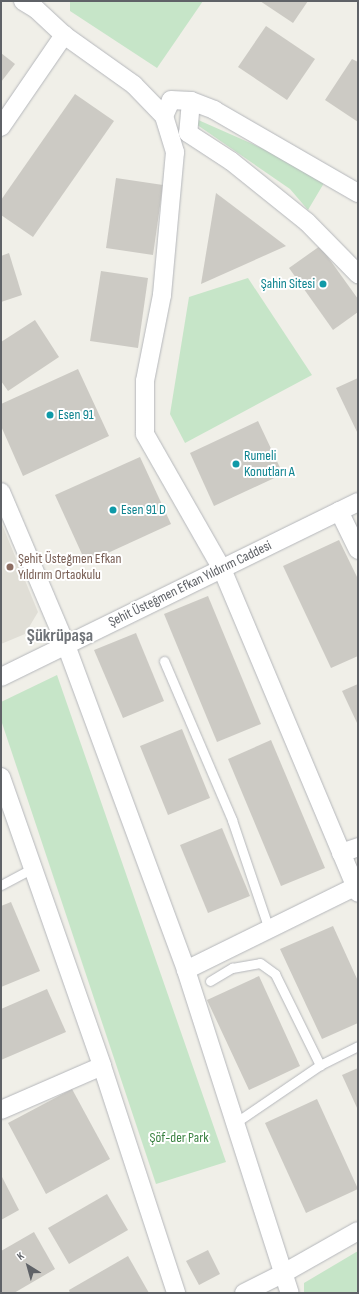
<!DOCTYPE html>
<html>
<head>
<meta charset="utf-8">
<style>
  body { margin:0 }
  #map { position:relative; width:359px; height:1294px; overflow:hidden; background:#f0efe8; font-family:"Sofia Sans Condensed",sans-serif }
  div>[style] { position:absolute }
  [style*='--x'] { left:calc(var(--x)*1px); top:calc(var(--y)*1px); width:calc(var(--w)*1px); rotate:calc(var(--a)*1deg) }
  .education>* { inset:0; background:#e0ded6 }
  .green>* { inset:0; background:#c6e5c8 }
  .building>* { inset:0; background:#cccac4 }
  .roads { filter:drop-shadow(0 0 1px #b5b7bb) drop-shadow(0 0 1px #b5b7bb) }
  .lane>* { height:9px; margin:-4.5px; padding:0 4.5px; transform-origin:4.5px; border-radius:4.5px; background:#fff }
  .street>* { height:18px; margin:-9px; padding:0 9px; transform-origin:9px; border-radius:9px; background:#fff }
  .dots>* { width:11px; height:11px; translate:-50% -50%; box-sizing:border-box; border:2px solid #fff; border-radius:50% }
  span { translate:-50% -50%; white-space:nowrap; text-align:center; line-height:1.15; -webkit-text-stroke:4px #fff; paint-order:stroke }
  .culture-label { font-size:14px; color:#0d838f }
  .right { translate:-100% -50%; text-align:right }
  .left { translate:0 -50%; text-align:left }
  .education-label { font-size:14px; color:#785e54 }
  .street-label { font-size:14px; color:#5f6267 }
  .park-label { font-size:14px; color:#3b8242 }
  .district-label { font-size:18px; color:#707479; font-weight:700 }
  .frame { position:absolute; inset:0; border:2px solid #5f6267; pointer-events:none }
  .north { position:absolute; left:8px; top:1246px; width:40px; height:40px; -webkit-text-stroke:3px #fff; paint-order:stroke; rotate:323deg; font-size:11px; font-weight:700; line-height:16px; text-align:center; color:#5f6267 }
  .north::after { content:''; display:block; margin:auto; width:14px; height:18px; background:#5f6267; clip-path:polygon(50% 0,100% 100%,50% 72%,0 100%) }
</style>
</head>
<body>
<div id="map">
  <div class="education">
    <i style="clip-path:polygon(1px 522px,38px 612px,25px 634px,1px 644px)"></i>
  </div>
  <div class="green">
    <i style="clip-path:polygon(70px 1px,203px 1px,157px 68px,70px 11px)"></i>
    <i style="clip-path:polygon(196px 119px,302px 166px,324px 183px,308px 210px,290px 189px,193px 122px)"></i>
    <i style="clip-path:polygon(248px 278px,312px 375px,185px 443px,170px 414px,189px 297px)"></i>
    <i style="clip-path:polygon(57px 675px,226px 1162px,156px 1184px,1px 720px,1px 702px)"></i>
    <i style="clip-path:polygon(358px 1251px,358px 1291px,354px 1293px,304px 1293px,304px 1283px)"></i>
  </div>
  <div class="building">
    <i style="clip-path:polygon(260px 1px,308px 1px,293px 23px)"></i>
    <i style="clip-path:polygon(266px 26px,315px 59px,287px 100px,238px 67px)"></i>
    <i style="clip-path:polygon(1px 53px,15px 64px,1px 82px)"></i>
    <i style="clip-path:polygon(352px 59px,358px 62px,358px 122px,325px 100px)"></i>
    <i style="clip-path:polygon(75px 94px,114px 121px,33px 237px,1px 215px,1px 200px)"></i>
    <i style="clip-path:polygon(116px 178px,163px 185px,153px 255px,106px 248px)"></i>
    <i style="clip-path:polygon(216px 193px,286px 246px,201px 284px)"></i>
    <i style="clip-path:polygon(320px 246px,358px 299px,358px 312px,333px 330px,289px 268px)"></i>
    <i style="clip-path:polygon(9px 253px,22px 295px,1px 302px,1px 256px)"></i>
    <i style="clip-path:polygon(101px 271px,148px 278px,138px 348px,90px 341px)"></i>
    <i style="clip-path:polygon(35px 320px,59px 357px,8px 391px,1px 381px,1px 342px)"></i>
    <i style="clip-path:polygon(78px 369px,109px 436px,23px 476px,1px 426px,1px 404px)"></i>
    <i style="clip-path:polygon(358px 378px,358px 434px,336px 388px)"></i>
    <i style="clip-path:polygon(258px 421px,283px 474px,214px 506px,190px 453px)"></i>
    <i style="clip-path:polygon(140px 457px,171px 524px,86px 563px,55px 495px)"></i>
    <i style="clip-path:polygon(339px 540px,358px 579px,358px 656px,331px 668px,283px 566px)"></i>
    <i style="clip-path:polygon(208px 596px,261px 724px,217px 742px,164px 614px)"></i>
    <i style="clip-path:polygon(136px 633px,164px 701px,123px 718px,94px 650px)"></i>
    <i style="clip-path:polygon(358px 684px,358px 725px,342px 691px)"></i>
    <i style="clip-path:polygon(182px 729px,210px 798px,168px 815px,140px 746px)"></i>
    <i style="clip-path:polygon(271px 740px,325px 868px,281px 886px,228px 759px)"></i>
    <i style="clip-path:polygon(222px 828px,250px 896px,208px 913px,180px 845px)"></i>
    <i style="clip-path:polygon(11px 902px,40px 971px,1px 987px,1px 906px)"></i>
    <i style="clip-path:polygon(333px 926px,358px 981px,358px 1023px,322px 1039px,280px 949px)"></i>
    <i style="clip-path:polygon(259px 976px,300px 1066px,249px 1090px,207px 1000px)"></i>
    <i style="clip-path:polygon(47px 989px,66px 1032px,1px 1060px,1px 1009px)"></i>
    <i style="clip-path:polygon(358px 1068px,358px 1110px,342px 1075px)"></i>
    <i style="clip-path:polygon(72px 1089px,110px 1159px,46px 1194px,8px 1123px)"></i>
    <i style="clip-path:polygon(317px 1099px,358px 1189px,306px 1213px,265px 1123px)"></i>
    <i style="clip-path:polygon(1px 1175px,19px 1210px,1px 1220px)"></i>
    <i style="clip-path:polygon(107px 1194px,128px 1230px,69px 1264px,48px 1228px)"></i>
    <i style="clip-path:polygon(34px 1232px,55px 1269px,14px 1293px,1px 1293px,1px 1251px)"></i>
    <i style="clip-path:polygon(208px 1250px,220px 1274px,199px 1285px,186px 1261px)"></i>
    <i style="clip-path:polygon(128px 1256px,149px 1293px,70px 1293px,69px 1290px)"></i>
  </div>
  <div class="roads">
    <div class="lane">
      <i style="--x:164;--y:661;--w:173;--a:66.8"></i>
      <i style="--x:232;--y:820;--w:115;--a:71.3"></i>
      <i style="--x:1;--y:885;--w:36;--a:-28"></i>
      <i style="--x:210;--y:981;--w:26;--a:-31"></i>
      <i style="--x:232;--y:968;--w:28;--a:-10"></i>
      <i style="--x:260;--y:963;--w:19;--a:36"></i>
      <i style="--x:275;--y:974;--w:102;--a:63.7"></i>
      <i style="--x:235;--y:1123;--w:103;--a:-34.3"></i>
      <i style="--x:320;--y:1065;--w:42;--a:-26.6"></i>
    </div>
    <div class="street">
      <i style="--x:23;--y:1;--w:15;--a:32"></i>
      <i style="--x:36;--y:9;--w:38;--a:43"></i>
      <i style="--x:64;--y:35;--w:86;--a:35.5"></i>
      <i style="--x:134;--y:85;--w:43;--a:45.9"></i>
      <i style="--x:164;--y:116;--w:38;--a:73"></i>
      <i style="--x:175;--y:152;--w:144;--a:95.2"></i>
      <i style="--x:162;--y:295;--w:88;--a:101.2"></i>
      <i style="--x:145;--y:381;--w:53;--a:90"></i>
      <i style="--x:145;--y:434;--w:155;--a:60.3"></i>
      <i style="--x:222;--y:569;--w:351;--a:67.2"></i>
      <i style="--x:191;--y:101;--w:32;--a:95"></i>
      <i style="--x:188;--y:133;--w:51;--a:33.1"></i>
      <i style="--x:231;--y:161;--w:97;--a:38.8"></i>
      <i style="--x:307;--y:222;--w:73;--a:45.6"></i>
      <i style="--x:164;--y:116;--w:17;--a:-66"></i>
      <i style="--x:171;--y:100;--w:20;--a:3"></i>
      <i style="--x:191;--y:101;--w:25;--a:21"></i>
      <i style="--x:214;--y:110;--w:166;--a:30"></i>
      <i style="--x:1;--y:127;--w:112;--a:-55.6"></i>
      <i style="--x:1;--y:492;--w:166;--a:67"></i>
      <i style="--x:66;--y:645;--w:346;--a:69.7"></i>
      <i style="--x:186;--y:970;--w:339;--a:72.2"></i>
      <i style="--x:339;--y:511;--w:43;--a:64"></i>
      <i style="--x:1;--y:677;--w:398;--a:-26.1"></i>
      <i style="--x:1;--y:777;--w:306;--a:70.7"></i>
      <i style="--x:102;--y:1066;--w:239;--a:71.9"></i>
      <i style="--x:341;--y:853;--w:18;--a:-19"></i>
      <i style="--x:186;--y:970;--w:188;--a:-26.2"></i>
      <i style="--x:1;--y:1110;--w:110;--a:-23.5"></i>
      <i style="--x:244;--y:1293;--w:45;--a:-26.6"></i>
      <i style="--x:284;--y:1273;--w:85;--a:-29.6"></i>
    </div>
  </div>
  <div class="dots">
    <i style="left:323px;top:284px;background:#0f9aa8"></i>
    <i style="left:50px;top:415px;background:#0f9aa8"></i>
    <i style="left:236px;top:464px;background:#0f9aa8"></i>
    <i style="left:113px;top:510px;background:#0f9aa8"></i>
    <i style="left:10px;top:567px;background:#8d6e63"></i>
  </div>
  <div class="culture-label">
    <span class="right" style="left:315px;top:284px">Şahin Sitesi</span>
    <span class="left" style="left:58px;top:415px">Esen 91</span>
    <span class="left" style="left:244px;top:464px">Rumeli<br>Konutları A</span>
    <span class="left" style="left:121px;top:510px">Esen 91 D</span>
  </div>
  <div class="education-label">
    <span class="left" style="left:18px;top:567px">Şehit Üsteğmen Efkan<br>Yıldırım Ortaokulu</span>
  </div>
  <div class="street-label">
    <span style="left:190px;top:584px;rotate:-26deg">Şehit Üsteğmen Efkan Yıldırım Caddesi</span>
  </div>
  <div class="park-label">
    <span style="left:179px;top:1138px">Şöf-der Park</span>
  </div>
  <div class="district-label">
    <span style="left:60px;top:636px">Şükrüpaşa</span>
  </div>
  <div class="frame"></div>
  <div class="north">K</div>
</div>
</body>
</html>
